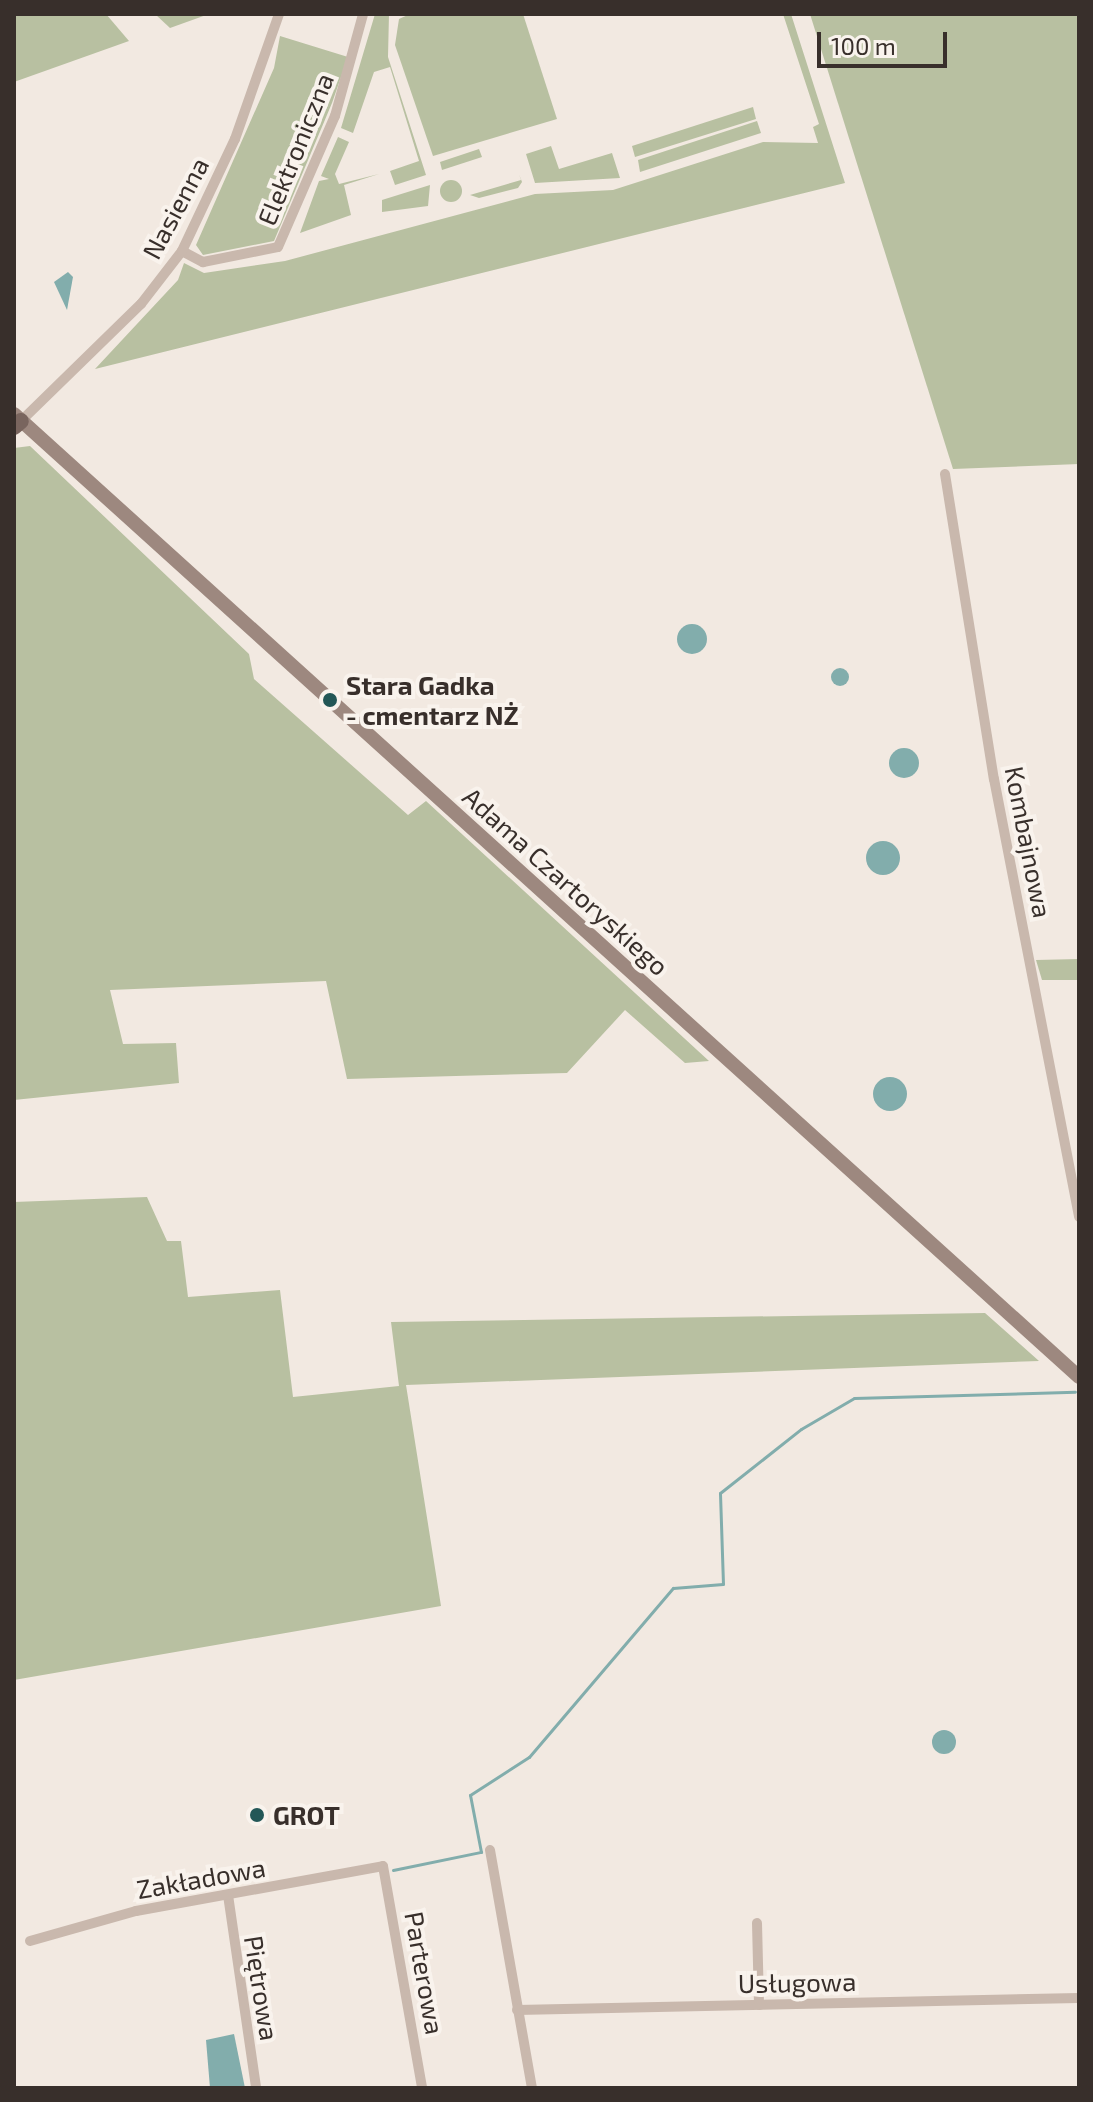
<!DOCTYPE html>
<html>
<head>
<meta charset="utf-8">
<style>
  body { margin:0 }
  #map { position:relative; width:1093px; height:2102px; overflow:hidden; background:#f2e9e1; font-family:"Exo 2",sans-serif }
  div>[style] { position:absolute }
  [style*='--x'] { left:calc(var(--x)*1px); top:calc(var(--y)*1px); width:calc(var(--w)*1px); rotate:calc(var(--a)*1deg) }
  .green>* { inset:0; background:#b8c0a1 }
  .round { border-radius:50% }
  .water>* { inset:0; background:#82adac }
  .stream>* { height:3px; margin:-1.5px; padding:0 1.5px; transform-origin:1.5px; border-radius:1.5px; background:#82adac }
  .street>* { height:10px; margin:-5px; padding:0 5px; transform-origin:5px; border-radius:5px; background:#c9b8ad }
  .secondary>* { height:14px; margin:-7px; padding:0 7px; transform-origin:7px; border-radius:7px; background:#9d887f }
  .primary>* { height:16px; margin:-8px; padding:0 8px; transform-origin:8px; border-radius:8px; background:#79655e }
  .dots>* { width:22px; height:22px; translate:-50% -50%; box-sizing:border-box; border:4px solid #f9f3ed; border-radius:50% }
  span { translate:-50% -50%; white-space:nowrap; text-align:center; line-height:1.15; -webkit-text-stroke:8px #f9f3ed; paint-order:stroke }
  .street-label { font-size:26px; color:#382f2b }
  .poi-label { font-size:26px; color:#382f2b; font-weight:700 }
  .left { translate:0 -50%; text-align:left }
  .frame { position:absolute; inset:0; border:16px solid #382f2b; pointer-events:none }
  .scale { position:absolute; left:817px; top:32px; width:130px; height:36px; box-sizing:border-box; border:4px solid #382f2b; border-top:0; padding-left:10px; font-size:24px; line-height:28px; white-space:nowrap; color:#382f2b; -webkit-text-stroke:6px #f9f3ed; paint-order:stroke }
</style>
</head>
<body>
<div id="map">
  <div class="green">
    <i style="clip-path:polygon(14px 14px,106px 14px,129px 41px,14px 82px)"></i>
    <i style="clip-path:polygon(155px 14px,209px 14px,170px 28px)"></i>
    <i style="clip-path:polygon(375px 14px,389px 14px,388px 57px,426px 175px,395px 185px,390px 171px,419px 161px,390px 67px,374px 72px,353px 133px,341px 128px)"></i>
    <i style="clip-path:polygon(410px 14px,523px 14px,557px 119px,433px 156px,395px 45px,399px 19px)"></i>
    <i style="clip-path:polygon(783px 14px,791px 14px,845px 183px,95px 369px,178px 280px,184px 263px,204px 273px,285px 261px,535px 194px,613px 190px,763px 142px,818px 143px,813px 127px,819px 124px)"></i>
    <i style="clip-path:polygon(810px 14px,1079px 14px,1079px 464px,953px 469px)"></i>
    <i style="clip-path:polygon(280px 36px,348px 57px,332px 103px,274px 241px,203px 255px,196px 245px,274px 68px)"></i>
    <i style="clip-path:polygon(753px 107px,756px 119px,635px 157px,632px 146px)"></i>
    <i style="clip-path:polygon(757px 121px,761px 133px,640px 172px,638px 160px)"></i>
    <i style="clip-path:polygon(338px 137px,349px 142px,335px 174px,339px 184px,379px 174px,344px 185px,351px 215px,300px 233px,319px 181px,329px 179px,321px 176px)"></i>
    <i style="clip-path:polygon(551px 146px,559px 169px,612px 153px,620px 178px,535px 183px,526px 154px)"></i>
    <i style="clip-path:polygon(479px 149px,482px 157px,442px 170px,440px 162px)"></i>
    <i style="clip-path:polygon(519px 174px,522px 182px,518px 188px,479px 198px,470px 195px,521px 180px)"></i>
    <i class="round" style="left:440px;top:180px;width:22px;height:22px"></i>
    <i style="clip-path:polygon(430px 185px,428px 206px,382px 212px,382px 200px)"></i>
    <i style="clip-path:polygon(30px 446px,249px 654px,254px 679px,408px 815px,426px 801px,709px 1061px,685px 1063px,625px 1010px,567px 1073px,347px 1079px,326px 981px,110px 990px,123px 1044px,176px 1043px,179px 1083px,14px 1100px,14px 448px)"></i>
    <i style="clip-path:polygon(1079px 959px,1079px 980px,1042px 980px,1036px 960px)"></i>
    <i style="clip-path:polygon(147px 1197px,167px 1241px,181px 1241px,188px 1297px,280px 1290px,293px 1397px,399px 1386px,391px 1322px,985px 1313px,1039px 1361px,406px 1385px,441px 1606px,14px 1680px,14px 1202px)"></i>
  </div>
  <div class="water">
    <i style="clip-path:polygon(68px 272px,73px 277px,67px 310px,54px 282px)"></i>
    <i class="round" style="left:677px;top:624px;width:30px;height:30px"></i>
    <i class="round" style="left:831px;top:668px;width:18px;height:18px"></i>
    <i class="round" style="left:889px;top:748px;width:30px;height:30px"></i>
    <i class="round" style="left:866px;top:841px;width:34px;height:34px"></i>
    <i class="round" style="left:873px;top:1077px;width:34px;height:34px"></i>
    <i class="round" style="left:932px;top:1730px;width:24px;height:24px"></i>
    <i style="clip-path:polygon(234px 2034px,245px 2088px,210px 2088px,206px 2040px)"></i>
  </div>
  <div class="stream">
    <i style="--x:393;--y:1870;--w:90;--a:-11.6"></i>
    <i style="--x:481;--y:1852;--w:58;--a:-100.9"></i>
    <i style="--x:470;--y:1795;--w:70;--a:-32.8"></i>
    <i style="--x:529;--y:1757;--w:222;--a:-49.6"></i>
    <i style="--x:673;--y:1588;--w:50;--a:-4.6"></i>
    <i style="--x:723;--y:1584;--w:91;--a:-91.9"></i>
    <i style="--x:720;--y:1493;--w:103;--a:-38.3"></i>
    <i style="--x:801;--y:1429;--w:61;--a:-30.3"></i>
    <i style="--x:854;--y:1398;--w:221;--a:-1.6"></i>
  </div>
  <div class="street">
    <i style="--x:182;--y:251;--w:24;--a:28"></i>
    <i style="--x:203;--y:262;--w:76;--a:-11.3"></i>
    <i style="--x:278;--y:247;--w:143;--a:-66.5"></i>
    <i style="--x:335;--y:116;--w:106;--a:-74.6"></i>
    <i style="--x:21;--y:421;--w:168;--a:-44.3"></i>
    <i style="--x:141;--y:304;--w:67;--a:-52.3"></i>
    <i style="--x:182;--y:251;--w:124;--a:-64.7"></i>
    <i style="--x:235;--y:139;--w:133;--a:-70.6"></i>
    <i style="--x:945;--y:474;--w:309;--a:80.9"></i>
    <i style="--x:994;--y:779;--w:446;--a:79"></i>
    <i style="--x:490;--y:1850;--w:242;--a:80"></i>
    <i style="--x:228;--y:1895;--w:195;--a:81.7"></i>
    <i style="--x:757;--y:1923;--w:82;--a:88.6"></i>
    <i style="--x:30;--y:1941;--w:110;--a:-15.8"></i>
    <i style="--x:136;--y:1911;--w:251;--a:-10.3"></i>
    <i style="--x:383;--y:1866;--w:225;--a:80"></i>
    <i style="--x:517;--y:2010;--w:562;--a:-1.22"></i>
  </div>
  <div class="secondary">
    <i style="--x:14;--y:414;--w:1436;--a:42.12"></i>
  </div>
  <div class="primary">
    <i style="--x:14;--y:427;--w:9;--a:-41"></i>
  </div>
  <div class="dots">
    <i style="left:330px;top:700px;background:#235757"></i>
    <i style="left:257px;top:1815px;background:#235757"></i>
  </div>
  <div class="street-label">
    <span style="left:295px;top:149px;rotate:-68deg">Elektroniczna</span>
    <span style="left:175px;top:208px;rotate:-62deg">Nasienna</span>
    <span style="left:1029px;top:842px;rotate:79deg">Kombajnowa</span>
    <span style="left:566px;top:881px;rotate:42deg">Adama Czartoryskiego</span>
    <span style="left:201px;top:1878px;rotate:-10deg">Zakładowa</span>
    <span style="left:425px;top:1973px;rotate:80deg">Parterowa</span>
    <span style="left:797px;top:1982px;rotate:-1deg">Usługowa</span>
    <span style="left:262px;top:1988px;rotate:81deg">Piętrowa</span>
  </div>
  <div class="poi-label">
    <span class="left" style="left:346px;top:700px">Stara Gadka<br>- cmentarz NŻ</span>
    <span class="left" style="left:273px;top:1815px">GROT</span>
  </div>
  <div class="frame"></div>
  <div class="scale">100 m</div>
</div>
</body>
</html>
